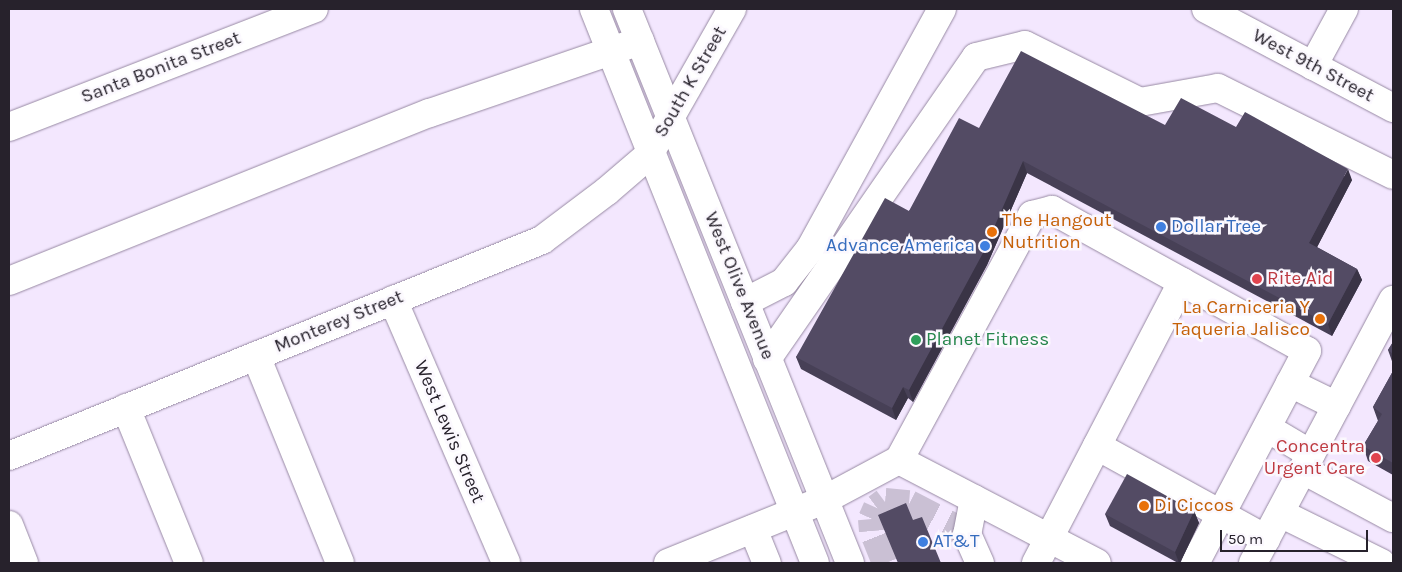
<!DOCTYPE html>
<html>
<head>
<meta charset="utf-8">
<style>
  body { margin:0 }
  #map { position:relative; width:1402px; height:572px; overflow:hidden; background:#f3e7fe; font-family:Karla,sans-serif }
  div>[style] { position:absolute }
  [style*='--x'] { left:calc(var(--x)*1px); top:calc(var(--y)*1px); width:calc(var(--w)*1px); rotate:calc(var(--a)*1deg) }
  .minor-tunnel>* { height:28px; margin-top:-14px; transform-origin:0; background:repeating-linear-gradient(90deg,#cac0d4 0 28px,transparent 0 42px) }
  .roads { filter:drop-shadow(0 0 1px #9789a3) drop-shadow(0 0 1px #9789a3) }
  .minor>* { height:28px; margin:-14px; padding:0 14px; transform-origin:14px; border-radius:14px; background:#fff }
  .major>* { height:28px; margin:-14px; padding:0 14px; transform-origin:14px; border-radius:14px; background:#fff }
  .wall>* { inset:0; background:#474056 }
  .shaded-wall>* { inset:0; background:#3a3446 }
  .building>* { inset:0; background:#534b64 }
  .dots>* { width:14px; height:14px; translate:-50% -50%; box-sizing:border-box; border:2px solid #fbf8fe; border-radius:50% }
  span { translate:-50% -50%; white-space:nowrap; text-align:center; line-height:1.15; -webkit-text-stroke:5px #fbf8fe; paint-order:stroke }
  .street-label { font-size:19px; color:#27222c }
  .food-label { font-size:19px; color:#c56008 }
  .left { translate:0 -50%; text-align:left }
  .right { translate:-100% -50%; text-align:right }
  .shop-label { font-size:19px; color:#366cbe }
  .health-label { font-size:19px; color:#be3a42 }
  .leisure-label { font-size:19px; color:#27864d }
  .frame { position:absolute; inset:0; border:10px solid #27222c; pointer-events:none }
  .scale { position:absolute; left:1220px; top:530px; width:148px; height:22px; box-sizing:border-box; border:2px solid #27222c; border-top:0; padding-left:6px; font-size:15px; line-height:18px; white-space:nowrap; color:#27222c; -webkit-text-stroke:4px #fbf8fe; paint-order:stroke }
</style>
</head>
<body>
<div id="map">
  <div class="minor-tunnel">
    <i style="--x:886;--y:563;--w:35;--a:-112"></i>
    <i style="--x:873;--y:531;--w:12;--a:-95"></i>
    <i style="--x:872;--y:519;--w:12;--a:-66"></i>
    <i style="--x:877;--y:508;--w:10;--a:-37"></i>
    <i style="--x:885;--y:502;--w:24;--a:5"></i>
    <i style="--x:909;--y:504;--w:65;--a:27.3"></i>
  </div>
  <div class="roads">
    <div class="minor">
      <i style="--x:1206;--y:9;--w:212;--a:27.9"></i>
      <i style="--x:1313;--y:66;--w:65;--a:-61.5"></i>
      <i style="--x:9;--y:127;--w:327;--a:-21.2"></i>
      <i style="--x:9;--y:281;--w:453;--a:-21.8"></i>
      <i style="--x:430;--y:113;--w:222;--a:-18.9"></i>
      <i style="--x:393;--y:300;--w:286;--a:66.7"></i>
      <i style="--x:745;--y:302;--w:44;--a:-27.1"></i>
      <i style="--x:784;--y:282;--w:42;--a:-51.8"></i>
      <i style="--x:810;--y:249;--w:274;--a:-61.2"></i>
      <i style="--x:256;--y:356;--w:223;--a:67.9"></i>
      <i style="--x:767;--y:359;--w:367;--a:-55.3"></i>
      <i style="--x:976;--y:57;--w:50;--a:-13.8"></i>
      <i style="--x:1025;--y:45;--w:128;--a:26.4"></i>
      <i style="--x:1140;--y:102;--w:79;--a:-10.2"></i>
      <i style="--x:1218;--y:88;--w:195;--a:26.4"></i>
      <i style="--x:1290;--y:383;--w:52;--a:26.1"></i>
      <i style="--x:126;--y:408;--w:167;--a:67.9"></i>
      <i style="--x:1267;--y:428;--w:51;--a:30.6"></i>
      <i style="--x:1097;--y:446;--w:193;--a:28.8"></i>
      <i style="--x:9;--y:456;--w:575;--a:-22.06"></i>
      <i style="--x:542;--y:240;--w:81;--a:-37"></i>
      <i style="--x:607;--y:191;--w:55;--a:-40.6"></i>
      <i style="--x:649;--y:155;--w:168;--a:-60.4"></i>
      <i style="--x:899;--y:460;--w:223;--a:27.5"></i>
      <i style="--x:1303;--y:470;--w:102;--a:28.1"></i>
      <i style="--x:974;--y:499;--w:36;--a:101"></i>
      <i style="--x:967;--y:534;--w:32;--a:66"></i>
      <i style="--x:1280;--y:513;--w:113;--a:26.3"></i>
      <i style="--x:9;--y:525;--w:41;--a:68.5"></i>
      <i style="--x:753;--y:529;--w:37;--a:68"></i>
      <i style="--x:668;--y:563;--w:168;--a:-22"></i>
      <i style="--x:824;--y:500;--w:85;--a:-28.1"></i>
      <i style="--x:899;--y:460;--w:279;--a:-61.5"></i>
      <i style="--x:1032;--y:215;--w:21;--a:-14"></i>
      <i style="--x:1052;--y:210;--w:291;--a:28.9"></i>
      <i style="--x:1307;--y:351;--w:240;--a:117.8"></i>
      <i style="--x:1036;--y:563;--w:317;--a:-62.5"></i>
      <i style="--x:1253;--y:563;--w:298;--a:-62"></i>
    </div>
    <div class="major">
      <i style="--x:594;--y:9;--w:596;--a:68.25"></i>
      <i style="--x:627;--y:9;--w:597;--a:68.07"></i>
    </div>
  </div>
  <div class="wall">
    <i style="clip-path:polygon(1165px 125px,1236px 127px,1352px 180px,1317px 247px,1357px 269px,1362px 280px,1332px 336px,1027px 173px,987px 265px,913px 402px,908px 398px,896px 420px,801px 369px,796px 357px,909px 211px,979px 128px)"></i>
    <i style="clip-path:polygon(1393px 342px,1393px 364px,1388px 350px)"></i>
    <i style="clip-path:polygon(1393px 371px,1393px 475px,1368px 461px,1363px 446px,1378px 421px,1373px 407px)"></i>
    <i style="clip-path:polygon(1194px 511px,1199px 523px,1180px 563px,1178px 563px,1110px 526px,1105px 514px)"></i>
  </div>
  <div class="shaded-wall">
    <i style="clip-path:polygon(1023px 161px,1027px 173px,987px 265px,913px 402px,909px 390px)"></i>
    <i style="clip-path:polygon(1348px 169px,1352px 180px,1313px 255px,1309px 243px)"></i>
    <i style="clip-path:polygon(1357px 269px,1362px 280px,1332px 336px,1328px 324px)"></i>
    <i style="clip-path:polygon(903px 387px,908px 398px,896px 420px,892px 408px)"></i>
    <i style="clip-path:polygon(1194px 511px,1199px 523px,1180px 563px,1179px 563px,1175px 552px)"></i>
  </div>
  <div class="building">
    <i style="clip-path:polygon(1021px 51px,1165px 125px,1181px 98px,1236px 127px,1245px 112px,1348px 169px,1309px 243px,1357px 269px,1328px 324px,1023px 161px,983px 253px,909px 390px,903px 387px,892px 408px,796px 357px,885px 198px,909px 211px,959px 118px,979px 128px)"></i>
    <i style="clip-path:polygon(1393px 342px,1393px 354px,1388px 350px)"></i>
    <i style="clip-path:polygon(1393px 371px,1393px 463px,1363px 446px,1382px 414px,1373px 407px)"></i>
    <i style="clip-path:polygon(1127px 474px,1194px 511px,1175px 552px,1105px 514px)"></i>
    <i style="clip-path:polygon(906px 503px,913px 520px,922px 517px,941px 563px,898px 563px,878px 515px)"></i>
  </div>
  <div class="dots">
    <i style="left:1161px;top:227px;background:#3f7fe0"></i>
    <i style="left:992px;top:232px;background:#e8710a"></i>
    <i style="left:985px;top:246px;background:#3f7fe0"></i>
    <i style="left:1257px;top:279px;background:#e0444e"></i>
    <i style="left:1320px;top:319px;background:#e8710a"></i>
    <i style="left:916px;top:340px;background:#2e9e5b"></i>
    <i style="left:1376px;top:458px;background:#e0444e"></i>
    <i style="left:1144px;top:506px;background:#e8710a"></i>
    <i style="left:923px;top:542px;background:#3f7fe0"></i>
  </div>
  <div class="street-label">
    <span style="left:1313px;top:66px;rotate:28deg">West 9th Street</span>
    <span style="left:161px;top:68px;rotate:-21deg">Santa Bonita Street</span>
    <span style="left:691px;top:82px;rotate:-60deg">South K Street</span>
    <span style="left:739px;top:286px;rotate:68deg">West Olive Avenue</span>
    <span style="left:339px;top:322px;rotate:-22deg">Monterey Street</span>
    <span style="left:449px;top:432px;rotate:67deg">West Lewis Street</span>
  </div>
  <div class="food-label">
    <span class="left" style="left:1002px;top:232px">The Hangout<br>Nutrition</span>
    <span class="right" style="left:1310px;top:319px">La Carniceria Y<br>Taqueria Jalisco</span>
    <span class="left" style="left:1154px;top:506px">Di Ciccos</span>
  </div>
  <div class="shop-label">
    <span class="left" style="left:1171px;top:227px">Dollar Tree</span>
    <span class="right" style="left:975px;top:246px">Advance America</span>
    <span class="left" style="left:933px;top:542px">AT&amp;T</span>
  </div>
  <div class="health-label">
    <span class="left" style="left:1267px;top:279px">Rite Aid</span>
    <span class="right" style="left:1365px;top:458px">Concentra<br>Urgent Care</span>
  </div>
  <div class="leisure-label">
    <span class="left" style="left:926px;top:340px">Planet Fitness</span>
  </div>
  <div class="frame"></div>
  <div class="scale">50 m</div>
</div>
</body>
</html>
